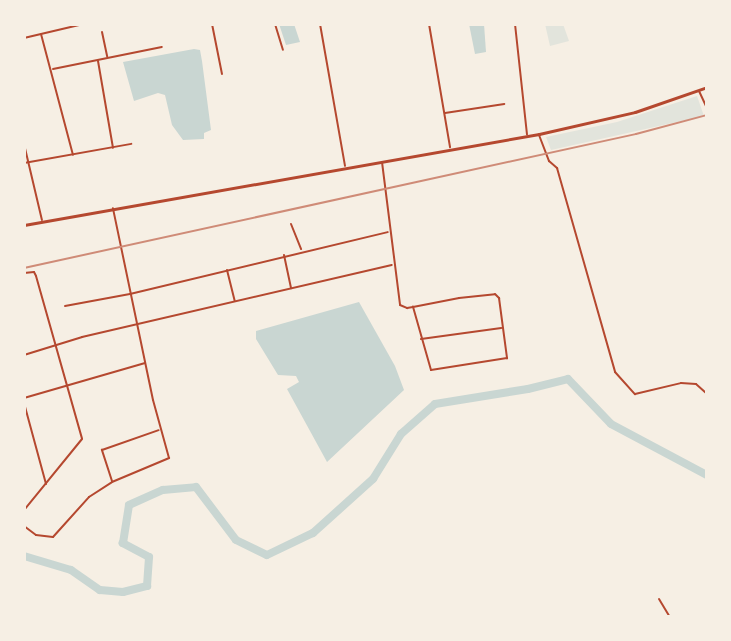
<!DOCTYPE html>
<html>
<head>
<meta charset="utf-8">
<style>
  body { margin:0 }
  #map { position:relative; width:731px; height:641px; overflow:hidden; background:#f6efe4; font-family:Arial,sans-serif }
  div>[style] { position:absolute }
  [style*='--x'] { left:calc(var(--x)*1px); top:calc(var(--y)*1px); width:calc(var(--w)*1px); rotate:calc(var(--a)*1deg) }
  .green>* { inset:0; background:#e2e4dc }
  .water>* { inset:0; background:#c9d6d2 }
  .river>* { height:8px; margin:-4px; padding:0 4px; transform-origin:4px; border-radius:4px; background:#c9d6d2 }
  .minor>* { height:2px; margin:-1px; padding:0 1px; transform-origin:1px; border-radius:1px; background:#b5482f }
  .tertiary>* { height:2px; margin:-1px; padding:0 1px; transform-origin:1px; border-radius:1px; background:#b5482f }
  .trunk>* { height:3px; margin:-1.5px; padding:0 1.5px; transform-origin:1.5px; border-radius:1.5px; background:#b5482f }
  .rail>* { height:2px; margin:-1px; padding:0 1px; transform-origin:1px; border-radius:1px; background:#cf8b77 }
  span { translate:-50% -50%; white-space:nowrap; text-align:center; line-height:1.15; -webkit-text-stroke:6px #f6efe4; paint-order:stroke }
  .frame { position:absolute; inset:0; border:26px solid #f6efe4; pointer-events:none }
</style>
</head>
<body>
<div id="map">
  <div class="green">
    <i style="clip-path:polygon(545px 24px,563px 24px,569px 41px,550px 46px)"></i>
    <i style="clip-path:polygon(697px 96px,704px 116px,551px 150px,546px 137px,617px 122px)"></i>
  </div>
  <div class="water">
    <i style="clip-path:polygon(279px 24px,294px 24px,300px 42px,286px 45px)"></i>
    <i style="clip-path:polygon(469px 24px,484px 24px,486px 52px,475px 54px)"></i>
    <i style="clip-path:polygon(194px 49px,200px 50px,202px 61px,211px 130px,204px 133px,204px 139px,183px 140px,172px 125px,165px 95px,158px 93px,134px 101px,123px 62px)"></i>
    <i style="clip-path:polygon(359px 302px,395px 366px,404px 390px,327px 462px,287px 389px,299px 382px,296px 376px,278px 375px,256px 339px,256px 331px)"></i>
  </div>
  <div class="river">
    <i style="--x:24;--y:556;--w:49;--a:16.6"></i>
    <i style="--x:71;--y:570;--w:35;--a:35"></i>
    <i style="--x:100;--y:590;--w:23;--a:5"></i>
    <i style="--x:123;--y:592;--w:25;--a:-14"></i>
    <i style="--x:147;--y:586;--w:29;--a:-86"></i>
    <i style="--x:149;--y:557;--w:30;--a:-152"></i>
    <i style="--x:123;--y:543;--w:38;--a:-81"></i>
    <i style="--x:129;--y:505;--w:37;--a:-24"></i>
    <i style="--x:163;--y:490;--w:33;--a:-5"></i>
    <i style="--x:196;--y:487;--w:66;--a:53"></i>
    <i style="--x:236;--y:540;--w:34;--a:26"></i>
    <i style="--x:267;--y:555;--w:51;--a:-25.6"></i>
    <i style="--x:313;--y:533;--w:81;--a:-42"></i>
    <i style="--x:373;--y:479;--w:53;--a:-58.1"></i>
    <i style="--x:401;--y:434;--w:45;--a:-41.4"></i>
    <i style="--x:435;--y:404;--w:94;--a:-9.2"></i>
    <i style="--x:528;--y:389;--w:41;--a:-14"></i>
    <i style="--x:568;--y:379;--w:62;--a:46.3"></i>
    <i style="--x:611;--y:424;--w:109;--a:28"></i>
  </div>
  <div class="minor">
    <i style="--x:212;--y:24;--w:51;--a:78.7"></i>
    <i style="--x:275;--y:24;--w:27;--a:73"></i>
    <i style="--x:320;--y:24;--w:144;--a:80"></i>
    <i style="--x:515;--y:24;--w:111;--a:83.8"></i>
    <i style="--x:102;--y:32;--w:25;--a:78"></i>
    <i style="--x:41;--y:34;--w:125;--a:75.2"></i>
    <i style="--x:24;--y:38;--w:61;--a:-13.3"></i>
    <i style="--x:98;--y:61;--w:88;--a:80.2"></i>
    <i style="--x:53;--y:69;--w:111;--a:-11.4"></i>
    <i style="--x:699;--y:91;--w:19;--a:65"></i>
    <i style="--x:445;--y:113;--w:60;--a:-8.7"></i>
    <i style="--x:539;--y:135;--w:28;--a:69"></i>
    <i style="--x:549;--y:161;--w:11;--a:41"></i>
    <i style="--x:557;--y:168;--w:212;--a:74.1"></i>
    <i style="--x:615;--y:372;--w:30;--a:48"></i>
    <i style="--x:635;--y:394;--w:47;--a:-13.4"></i>
    <i style="--x:681;--y:383;--w:15;--a:4"></i>
    <i style="--x:696;--y:384;--w:15;--a:42"></i>
    <i style="--x:24;--y:144;--w:78;--a:76.7"></i>
    <i style="--x:382;--y:162;--w:144;--a:82.8"></i>
    <i style="--x:400;--y:305;--w:8;--a:23"></i>
    <i style="--x:407;--y:308;--w:6;--a:-9"></i>
    <i style="--x:413;--y:307;--w:47;--a:-11.1"></i>
    <i style="--x:459;--y:298;--w:36;--a:-6"></i>
    <i style="--x:495;--y:294;--w:6;--a:45"></i>
    <i style="--x:499;--y:298;--w:61;--a:82.4"></i>
    <i style="--x:507;--y:358;--w:77;--a:171"></i>
    <i style="--x:431;--y:370;--w:66;--a:-105.9"></i>
    <i style="--x:24;--y:163;--w:109;--a:-10.1"></i>
    <i style="--x:291;--y:224;--w:27;--a:68"></i>
    <i style="--x:284;--y:255;--w:34;--a:78"></i>
    <i style="--x:227;--y:270;--w:32;--a:76"></i>
    <i style="--x:24;--y:273;--w:10;--a:-6"></i>
    <i style="--x:34;--y:272;--w:4;--a:63"></i>
    <i style="--x:36;--y:276;--w:169;--a:74.2"></i>
    <i style="--x:82;--y:439;--w:92;--a:129.2"></i>
    <i style="--x:65;--y:306;--w:66;--a:-10.5"></i>
    <i style="--x:130;--y:294;--w:265;--a:-13.5"></i>
    <i style="--x:421;--y:339;--w:81;--a:-7.8"></i>
    <i style="--x:24;--y:355;--w:61;--a:-17.2"></i>
    <i style="--x:82;--y:337;--w:318;--a:-13.1"></i>
    <i style="--x:24;--y:398;--w:126;--a:-16.1"></i>
    <i style="--x:24;--y:403;--w:84;--a:74.8"></i>
    <i style="--x:112;--y:481;--w:33;--a:-108"></i>
    <i style="--x:102;--y:450;--w:60;--a:-19.3"></i>
    <i style="--x:24;--y:526;--w:15;--a:37"></i>
    <i style="--x:36;--y:535;--w:17;--a:7"></i>
    <i style="--x:53;--y:537;--w:54;--a:-48"></i>
    <i style="--x:89;--y:497;--w:27;--a:-33"></i>
    <i style="--x:112;--y:482;--w:62;--a:-22.8"></i>
    <i style="--x:169;--y:458;--w:60;--a:-105.4"></i>
    <i style="--x:153;--y:400;--w:196;--a:-101.8"></i>
    <i style="--x:659;--y:599;--w:21;--a:59"></i>
  </div>
  <div class="tertiary">
    <i style="--x:429;--y:24;--w:125;--a:80.3"></i>
  </div>
  <div class="trunk">
    <i style="--x:24;--y:225;--w:523;--a:-10.02"></i>
    <i style="--x:539;--y:134;--w:98;--a:-12.9"></i>
    <i style="--x:635;--y:112;--w:76;--a:-19.1"></i>
  </div>
  <div class="rail">
    <i style="--x:24;--y:268;--w:626;--a:-12.35"></i>
    <i style="--x:636;--y:134;--w:73;--a:-15"></i>
  </div>
  <div class="frame"></div>
</div>
</body>
</html>
